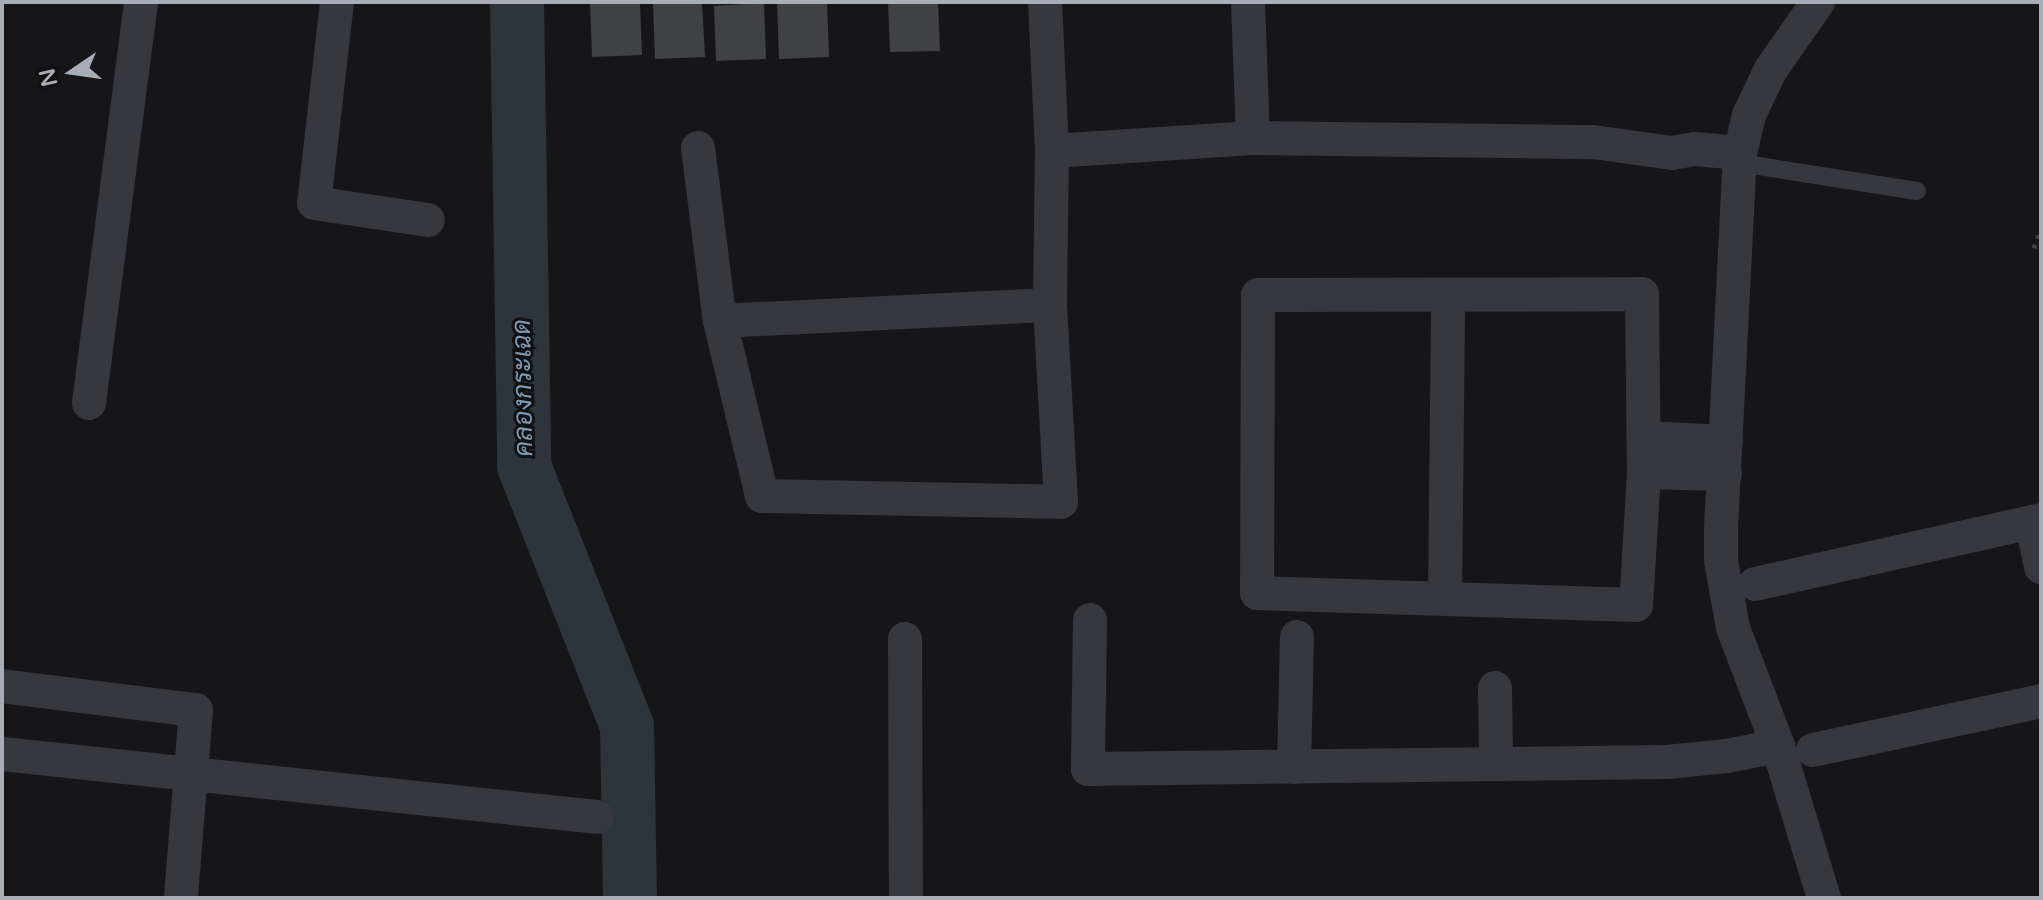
<!DOCTYPE html>
<html>
<head>
<meta charset="utf-8">
<style>
  body { margin:0 }
  #map { position:relative; width:2043px; height:900px; overflow:hidden; background:#161618; font-family:"Varela Round",Sarabun,sans-serif }
  div>[style] { position:absolute }
  [style*='--x'] { left:calc(var(--x)*1px); top:calc(var(--y)*1px); width:calc(var(--w)*1px); rotate:calc(var(--a)*1deg) }
  .river>* { height:54px; margin:-27px; padding:0 27px; transform-origin:27px; border-radius:27px; background:#2c353c }
  .building>* { inset:0; background:#404145 }
  .path>* { height:5px; margin-top:-2.5px; transform-origin:0; background:repeating-linear-gradient(90deg,#3d3f44 0 4px,transparent 0 10px) }
  .service>* { height:18px; margin:-9px; padding:0 9px; transform-origin:9px; border-radius:9px; background:#37383d }
  .minor>* { height:34px; margin:-17px; padding:0 17px; transform-origin:17px; border-radius:17px; background:#37383d }
  span { translate:-50% -50%; white-space:nowrap; text-align:center; line-height:1.15; -webkit-text-stroke:6px #111113; paint-order:stroke }
  .water-label { font-size:26px; color:#7f9bb3; font-style:italic }
  .frame { position:absolute; inset:0; border:4px solid #a8adb8; pointer-events:none }
  .north { position:absolute; left:32px; top:32px; width:80px; height:80px; -webkit-text-stroke:6px #111113; paint-order:stroke; rotate:257deg; font-size:22px; font-weight:700; line-height:32px; text-align:center; color:#a8adb8 }
  .north::after { content:''; display:block; margin:auto; width:28px; height:36px; background:#a8adb8; clip-path:polygon(50% 0,100% 100%,50% 72%,0 100%) }
</style>
</head>
<body>
<div id="map">
  <div class="river">
    <i style="--x:517;--y:2;--w:464;--a:89.1"></i>
    <i style="--x:524;--y:466;--w:280;--a:68.4"></i>
    <i style="--x:627;--y:726;--w:172;--a:89"></i>
  </div>
  <div class="building">
    <i style="clip-path:polygon(590px 2px,640px 2px,642px 55px,592px 57px)"></i>
    <i style="clip-path:polygon(702px 2px,705px 57px,655px 59px,653px 3px)"></i>
    <i style="clip-path:polygon(827px 2px,829px 57px,779px 59px,777px 3px)"></i>
    <i style="clip-path:polygon(888px 2px,938px 2px,940px 51px,890px 52px)"></i>
    <i style="clip-path:polygon(764px 3px,766px 59px,716px 61px,714px 6px)"></i>
  </div>
  <div class="path">
    <i style="--x:2034;--y:248;--w:20;--a:-70"></i>
  </div>
  <div class="service">
    <i style="--x:1740;--y:163;--w:179;--a:9"></i>
  </div>
  <div class="minor">
    <i style="--x:337;--y:2;--w:202;--a:96.5"></i>
    <i style="--x:314;--y:203;--w:115;--a:8.5"></i>
    <i style="--x:1248;--y:2;--w:136;--a:87.9"></i>
    <i style="--x:1818;--y:2;--w:82;--a:125"></i>
    <i style="--x:1771;--y:69;--w:51;--a:115.6"></i>
    <i style="--x:1749;--y:115;--w:39;--a:103"></i>
    <i style="--x:1740;--y:153;--w:380;--a:92.9"></i>
    <i style="--x:1721;--y:533;--w:28;--a:90"></i>
    <i style="--x:1721;--y:561;--w:68;--a:79.8"></i>
    <i style="--x:1733;--y:628;--w:126;--a:69.1"></i>
    <i style="--x:1778;--y:746;--w:159;--a:73.2"></i>
    <i style="--x:698;--y:148;--w:174;--a:82.8"></i>
    <i style="--x:720;--y:321;--w:180;--a:76.5"></i>
    <i style="--x:762;--y:496;--w:299;--a:1.1"></i>
    <i style="--x:1061;--y:502;--w:197;--a:-93.2"></i>
    <i style="--x:1050;--y:305;--w:154;--a:-89.3"></i>
    <i style="--x:1052;--y:151;--w:149;--a:-92.7"></i>
    <i style="--x:1052;--y:151;--w:201;--a:-3.7"></i>
    <i style="--x:1253;--y:138;--w:340;--a:0.7"></i>
    <i style="--x:1593;--y:142;--w:80;--a:7.9"></i>
    <i style="--x:1672;--y:153;--w:23;--a:-10"></i>
    <i style="--x:1695;--y:149;--w:45;--a:5.1"></i>
    <i style="--x:1642;--y:294;--w:178;--a:89.4"></i>
    <i style="--x:1644;--y:472;--w:133;--a:93.4"></i>
    <i style="--x:1636;--y:605;--w:379;--a:-178.2"></i>
    <i style="--x:1257;--y:593;--w:298;--a:-89.8"></i>
    <i style="--x:1258;--y:295;--w:384;--a:-0.1"></i>
    <i style="--x:720;--y:321;--w:330;--a:-2.8"></i>
    <i style="--x:89;--y:403;--w:404;--a:-82.6"></i>
    <i style="--x:1644;--y:438;--w:82;--a:2.8"></i>
    <i style="--x:1644;--y:472;--w:81;--a:1.4"></i>
    <i style="--x:2032;--y:522;--w:46;--a:78.7"></i>
    <i style="--x:1755;--y:584;--w:293;--a:-12.6"></i>
    <i style="--x:1445;--y:598;--w:303;--a:-89.4"></i>
    <i style="--x:1090;--y:620;--w:149;--a:90.8"></i>
    <i style="--x:1088;--y:769;--w:579;--a:-0.69"></i>
    <i style="--x:1667;--y:762;--w:60;--a:-5.7"></i>
    <i style="--x:1727;--y:756;--w:52;--a:-11.1"></i>
    <i style="--x:905;--y:639;--w:259;--a:89.8"></i>
    <i style="--x:2;--y:686;--w:195;--a:7.1"></i>
    <i style="--x:196;--y:710;--w:189;--a:94.6"></i>
    <i style="--x:1495;--y:688;--w:76;--a:89.2"></i>
    <i style="--x:1813;--y:750;--w:233;--a:-12.1"></i>
    <i style="--x:2;--y:754;--w:598;--a:6.04"></i>
    <i style="--x:1294;--y:767;--w:130;--a:-88.7"></i>
  </div>
  <div class="water-label">
    <span style="left:523px;top:388px;rotate:-91deg">คลองกระเฉด</span>
  </div>
  <div class="frame"></div>
  <div class="north">N</div>
</div>
</body>
</html>
